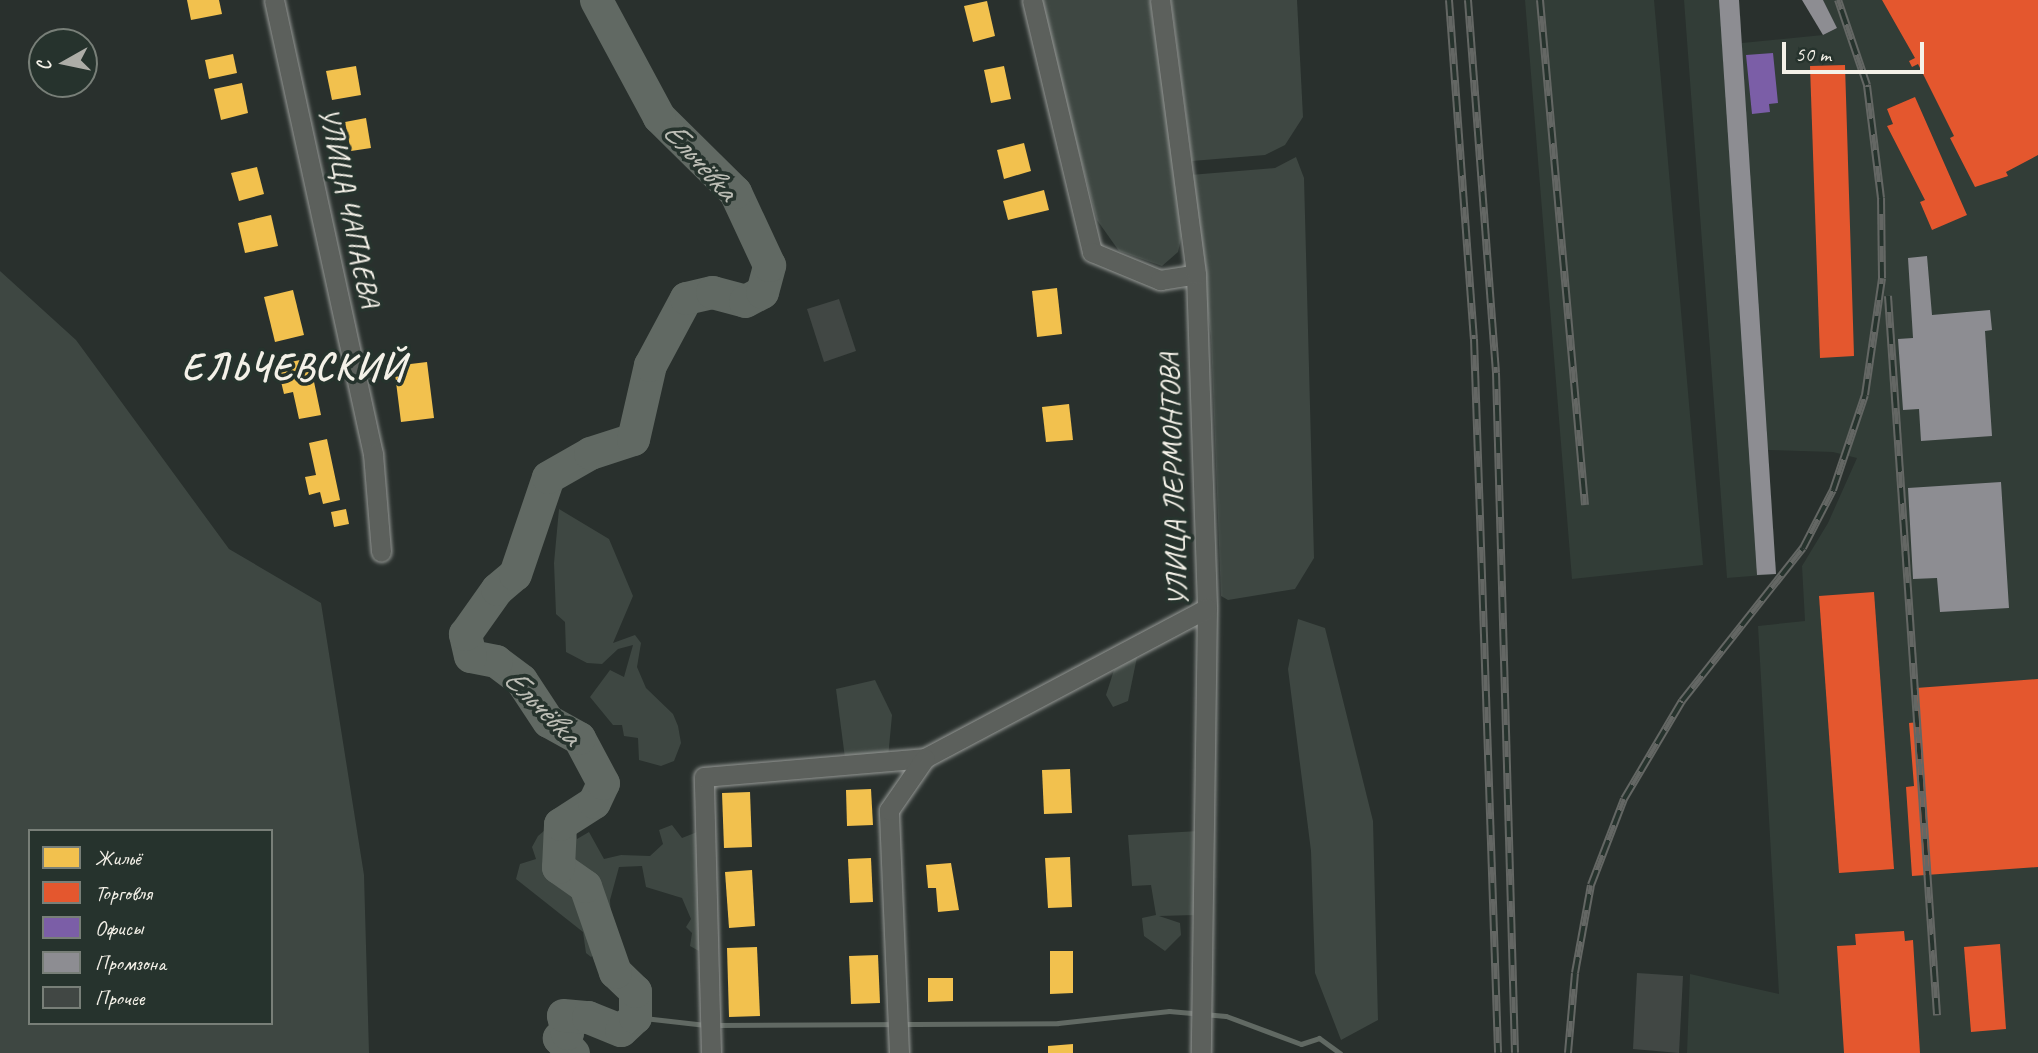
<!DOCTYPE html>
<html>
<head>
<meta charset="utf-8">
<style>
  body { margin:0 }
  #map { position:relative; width:2038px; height:1053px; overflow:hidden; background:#29302d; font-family:Caveat,sans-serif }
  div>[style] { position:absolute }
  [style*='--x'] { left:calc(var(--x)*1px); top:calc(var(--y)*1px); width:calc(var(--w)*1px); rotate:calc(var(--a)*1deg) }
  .built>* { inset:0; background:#323d37 }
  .green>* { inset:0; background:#3e4742 }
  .homes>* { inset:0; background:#f2c14e }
  .shops>* { inset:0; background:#e4572e }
  .offices>* { inset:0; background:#7b5ea7 }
  .industry>* { inset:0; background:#8d8d92 }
  .stream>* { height:5px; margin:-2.5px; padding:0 2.5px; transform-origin:2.5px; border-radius:2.5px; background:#616963 }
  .river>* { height:33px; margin:-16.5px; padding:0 16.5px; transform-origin:16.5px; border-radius:16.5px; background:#616963 }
  .building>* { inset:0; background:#414744 }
  .roads { filter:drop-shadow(0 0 2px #969996) drop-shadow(0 0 2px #969996) }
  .minor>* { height:19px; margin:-9.5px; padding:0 9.5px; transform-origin:9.5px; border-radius:9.5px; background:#5c605c }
  .rail>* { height:8px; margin-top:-4px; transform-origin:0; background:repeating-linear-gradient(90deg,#26332d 0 16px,#646764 0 32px); box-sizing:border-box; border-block:2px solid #646764 }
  span { translate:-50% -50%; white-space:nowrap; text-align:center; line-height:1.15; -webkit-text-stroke:7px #26332d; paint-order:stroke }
  .street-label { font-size:30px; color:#f4f1e8 }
  .water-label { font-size:32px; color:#bcbdb5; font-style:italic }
  .district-label { font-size:37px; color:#f4f1e8; font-weight:700; letter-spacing:2px }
  .legend { position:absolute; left:28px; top:829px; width:245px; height:196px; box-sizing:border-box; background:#26332d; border:2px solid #787f78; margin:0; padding:9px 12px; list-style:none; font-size:21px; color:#f4f1e8 }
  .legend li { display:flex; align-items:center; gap:14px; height:35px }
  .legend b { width:35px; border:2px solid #787f78 }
  .north { position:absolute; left:28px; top:28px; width:70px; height:70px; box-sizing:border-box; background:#26332d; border:2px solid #787f78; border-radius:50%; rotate:261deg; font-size:19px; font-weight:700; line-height:28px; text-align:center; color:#f4f1e8 }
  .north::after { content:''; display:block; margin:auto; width:24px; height:32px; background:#adada7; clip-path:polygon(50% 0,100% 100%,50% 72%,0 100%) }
  .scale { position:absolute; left:1782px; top:42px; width:142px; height:32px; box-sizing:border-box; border:4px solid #f4f1e8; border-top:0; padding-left:9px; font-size:21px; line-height:24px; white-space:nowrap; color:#f4f1e8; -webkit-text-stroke:5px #26332d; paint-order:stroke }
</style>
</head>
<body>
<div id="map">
  <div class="built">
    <i style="clip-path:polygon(1525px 0,1654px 0,1703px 565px,1572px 579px)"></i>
    <i style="clip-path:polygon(1684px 0,1739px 0,1742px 43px,1823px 35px,1837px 28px,1823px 0,2038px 0,2038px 1053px,1687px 1053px,1690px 974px,1779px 994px,1758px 626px,1805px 621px,1802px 566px,1828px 523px,1857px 458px,1833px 452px,1768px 450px,1776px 574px,1727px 578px)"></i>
  </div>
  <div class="green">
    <i style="clip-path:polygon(1038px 0,1150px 0,1183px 230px,1178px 252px,1162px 266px,1119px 251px,1097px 220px)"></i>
    <i style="clip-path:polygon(1171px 0,1297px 0,1303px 117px,1285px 145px,1265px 155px,1192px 161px)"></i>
    <i style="clip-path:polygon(1296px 157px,1304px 178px,1314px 558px,1295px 589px,1228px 600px,1221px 596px,1211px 337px,1190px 175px,1275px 168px)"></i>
    <i style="clip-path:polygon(evenodd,0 271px,76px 340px,229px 549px,321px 603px,364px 875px,369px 1053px,0 1053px,0 271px,30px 831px,271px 831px,271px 1023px,30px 1023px,30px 831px)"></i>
    <i style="clip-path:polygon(559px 509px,609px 539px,633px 596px,613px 643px,635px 635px,641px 643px,637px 667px,646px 688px,673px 714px,678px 726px,681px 743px,674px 761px,661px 766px,639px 760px,638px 738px,624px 736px,622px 725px,613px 725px,590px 697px,610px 670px,624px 677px,633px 645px,618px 649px,602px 664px,587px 663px,566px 652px,565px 622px,556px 614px,554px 563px)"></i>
    <i style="clip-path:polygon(1298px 619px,1325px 628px,1373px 821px,1378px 1020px,1341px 1040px,1315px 973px,1311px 851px,1288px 669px)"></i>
    <i style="clip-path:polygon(1137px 657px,1128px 701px,1113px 707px,1106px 695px,1114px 670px)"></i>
    <i style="clip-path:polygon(875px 680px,892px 715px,888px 758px,845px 758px,836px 689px)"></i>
    <i style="clip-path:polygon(559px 818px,573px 823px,577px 839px,589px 832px,604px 859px,621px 855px,650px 856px,663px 844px,659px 830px,672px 825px,682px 838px,697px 832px,699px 951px,690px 946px,692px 933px,686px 927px,691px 919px,682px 898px,646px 887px,642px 866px,619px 867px,610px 900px,612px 939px,601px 945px,594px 938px,597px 952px,591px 957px,586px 953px,583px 932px,516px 879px,520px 864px,536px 859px,532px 847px,538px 836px)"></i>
    <i style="clip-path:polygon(1199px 831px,1195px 915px,1159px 916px,1180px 923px,1181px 935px,1165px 951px,1144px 936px,1142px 918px,1156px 915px,1151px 885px,1132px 886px,1128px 835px)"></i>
  </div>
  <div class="homes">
    <i style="clip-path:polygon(187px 0,219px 0,222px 14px,191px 20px)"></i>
    <i style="clip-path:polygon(987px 1px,995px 36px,973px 42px,964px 6px)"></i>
    <i style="clip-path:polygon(233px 54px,237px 73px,209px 79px,205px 60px)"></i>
    <i style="clip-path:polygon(356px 66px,361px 95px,332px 100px,326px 71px)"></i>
    <i style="clip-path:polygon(1004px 66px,1011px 99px,991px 103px,984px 70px)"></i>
    <i style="clip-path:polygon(242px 83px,248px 113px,221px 120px,214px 89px)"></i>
    <i style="clip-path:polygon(366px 118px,371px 148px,351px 151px,345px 122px)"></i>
    <i style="clip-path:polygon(1024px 143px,1031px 171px,1004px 179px,997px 150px)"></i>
    <i style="clip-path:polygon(257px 167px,264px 194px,239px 201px,231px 173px)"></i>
    <i style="clip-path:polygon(1044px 190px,1049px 210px,1008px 220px,1003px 201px)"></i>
    <i style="clip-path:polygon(271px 215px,278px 246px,245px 253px,238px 223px)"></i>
    <i style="clip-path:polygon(1057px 288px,1062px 334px,1037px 337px,1032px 291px)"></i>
    <i style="clip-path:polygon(293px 290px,304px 335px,275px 342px,264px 297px)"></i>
    <i style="clip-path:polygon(309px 358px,321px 415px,299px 419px,293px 392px,284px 394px,277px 365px)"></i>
    <i style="clip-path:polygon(427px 362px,434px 418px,401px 422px,394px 366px)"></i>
    <i style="clip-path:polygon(1069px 404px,1073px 440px,1046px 442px,1042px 407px)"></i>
    <i style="clip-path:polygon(327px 439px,340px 500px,323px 504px,320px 492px,309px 495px,305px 477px,316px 475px,309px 443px)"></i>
    <i style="clip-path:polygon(346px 509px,349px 524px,334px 527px,331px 512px)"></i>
    <i style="clip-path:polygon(1070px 769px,1072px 813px,1044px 814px,1042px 770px)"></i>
    <i style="clip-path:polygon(871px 789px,873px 825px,847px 826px,846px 790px)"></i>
    <i style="clip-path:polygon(750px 792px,752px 847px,724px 848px,722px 793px)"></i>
    <i style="clip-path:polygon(1070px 857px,1072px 907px,1048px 908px,1045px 858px)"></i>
    <i style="clip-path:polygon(871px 858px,873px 902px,850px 903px,848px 859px)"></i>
    <i style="clip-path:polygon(951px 863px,959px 910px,938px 912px,936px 888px,928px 888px,926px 865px)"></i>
    <i style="clip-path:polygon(752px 870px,755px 926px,729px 928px,725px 872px)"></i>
    <i style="clip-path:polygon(757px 947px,760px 1016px,729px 1017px,727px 948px)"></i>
    <i style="clip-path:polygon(1050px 951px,1073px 951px,1073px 993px,1050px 994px)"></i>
    <i style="clip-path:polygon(878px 955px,880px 1003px,851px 1004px,849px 956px)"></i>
    <i style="clip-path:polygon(928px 978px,953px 978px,953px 1001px,928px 1002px)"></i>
    <i style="clip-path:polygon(1073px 1044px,1073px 1053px,1048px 1053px,1048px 1046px)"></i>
  </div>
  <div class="shops">
    <i style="clip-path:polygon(1882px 0,2038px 0,2038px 155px,2006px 172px,2008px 176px,1975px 187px,1950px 138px,1954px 136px,1918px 64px,1912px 67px,1909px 61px,1915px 58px)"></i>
    <i style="clip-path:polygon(1845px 65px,1854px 356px,1820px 358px,1810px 66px)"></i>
    <i style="clip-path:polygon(1915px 97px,1967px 215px,1932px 230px,1920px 202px,1925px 200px,1887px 126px,1893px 124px,1887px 109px)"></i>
    <i style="clip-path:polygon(1874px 592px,1894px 869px,1839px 873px,1819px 596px)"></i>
    <i style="clip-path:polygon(2038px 679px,2038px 867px,1912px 876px,1906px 787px,1914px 786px,1909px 723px,1919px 722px,1916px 688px)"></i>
    <i style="clip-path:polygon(1904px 931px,1905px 941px,1913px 940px,1920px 1053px,1844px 1053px,1837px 946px,1856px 945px,1855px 934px)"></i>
    <i style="clip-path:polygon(2000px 944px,2006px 1029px,1971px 1032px,1964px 947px)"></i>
  </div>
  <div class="offices">
    <i style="clip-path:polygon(1773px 53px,1778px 103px,1769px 104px,1770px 112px,1752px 114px,1746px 55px)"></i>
  </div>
  <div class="industry">
    <i style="clip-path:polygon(1719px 0,1739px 0,1776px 574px,1757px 575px)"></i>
    <i style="clip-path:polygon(1802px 0,1823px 0,1837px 28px,1823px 35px)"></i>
    <i style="clip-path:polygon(1927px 256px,1932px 315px,1990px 310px,1992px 330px,1985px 331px,1992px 436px,1921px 441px,1919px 409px,1903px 410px,1898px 339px,1913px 338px,1908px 258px)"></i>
    <i style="clip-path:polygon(2001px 482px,2009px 608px,1940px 612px,1937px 578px,1913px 579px,1908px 488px)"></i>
  </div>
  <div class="stream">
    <i style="--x:635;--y:1017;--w:71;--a:6.4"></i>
    <i style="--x:716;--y:1025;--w:342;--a:-0.3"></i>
    <i style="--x:1058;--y:1023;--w:112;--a:-6.2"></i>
    <i style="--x:1169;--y:1011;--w:57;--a:5"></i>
    <i style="--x:1226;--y:1016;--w:80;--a:20.5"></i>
    <i style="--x:1301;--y:1044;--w:19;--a:-18"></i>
    <i style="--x:1319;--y:1038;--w:26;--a:36"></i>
  </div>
  <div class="river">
    <i style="--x:573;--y:1053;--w:21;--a:-133"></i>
    <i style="--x:559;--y:1038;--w:9;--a:-32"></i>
    <i style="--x:567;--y:1033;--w:18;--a:-103"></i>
    <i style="--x:563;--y:1015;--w:25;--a:5"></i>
    <i style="--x:588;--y:1017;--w:35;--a:22"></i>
    <i style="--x:621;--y:1030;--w:19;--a:-43"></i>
    <i style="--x:635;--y:1017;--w:26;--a:-90"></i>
    <i style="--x:635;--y:991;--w:28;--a:-136"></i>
    <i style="--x:615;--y:972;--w:91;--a:-109.2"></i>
    <i style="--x:585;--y:886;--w:33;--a:-145"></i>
    <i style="--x:558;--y:867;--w:43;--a:-87.3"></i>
    <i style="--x:560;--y:824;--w:40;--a:-32.9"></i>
    <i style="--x:594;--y:802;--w:21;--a:-65"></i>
    <i style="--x:603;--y:783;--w:51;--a:-118.1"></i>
    <i style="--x:579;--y:738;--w:35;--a:-151"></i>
    <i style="--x:548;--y:721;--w:49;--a:-123.4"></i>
    <i style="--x:521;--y:680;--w:31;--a:-143"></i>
    <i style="--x:496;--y:661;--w:26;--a:-169"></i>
    <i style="--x:470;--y:656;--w:23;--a:-103"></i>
    <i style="--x:465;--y:634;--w:55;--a:-54.6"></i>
    <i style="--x:497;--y:589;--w:23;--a:-40"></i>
    <i style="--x:515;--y:574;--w:102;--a:-71.2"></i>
    <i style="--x:548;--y:477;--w:48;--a:-29.7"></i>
    <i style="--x:590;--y:453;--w:45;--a:-18"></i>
    <i style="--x:633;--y:439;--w:76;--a:-77.1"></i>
    <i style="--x:650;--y:365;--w:76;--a:-61.8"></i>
    <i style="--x:686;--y:298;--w:27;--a:-13"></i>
    <i style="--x:712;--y:292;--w:34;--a:15"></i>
    <i style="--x:745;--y:301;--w:19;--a:-28"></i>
    <i style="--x:762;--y:292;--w:28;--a:-75"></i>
    <i style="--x:769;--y:265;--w:81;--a:-115"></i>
    <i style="--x:735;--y:192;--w:107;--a:-135.4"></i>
    <i style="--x:659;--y:117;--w:133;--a:-118.3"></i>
  </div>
  <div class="building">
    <i style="clip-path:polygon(839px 299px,856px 351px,824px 362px,807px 309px)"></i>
    <i style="clip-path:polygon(1637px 973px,1683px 976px,1679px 1053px,1633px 1049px)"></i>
  </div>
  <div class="roads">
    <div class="minor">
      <i style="--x:274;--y:0;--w:465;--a:77.7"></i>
      <i style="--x:373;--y:454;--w:98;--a:85.3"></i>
      <i style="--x:1032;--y:0;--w:259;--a:76.6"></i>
      <i style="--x:1092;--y:252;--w:74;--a:22.4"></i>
      <i style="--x:1160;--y:280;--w:36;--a:-9"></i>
      <i style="--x:1196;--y:274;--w:334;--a:88.1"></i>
      <i style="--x:1207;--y:608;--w:445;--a:90.8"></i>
      <i style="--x:1160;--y:0;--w:276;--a:82.5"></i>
      <i style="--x:711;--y:1053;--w:276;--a:-91.5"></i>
      <i style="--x:704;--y:777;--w:222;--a:-4.9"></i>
      <i style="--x:925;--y:758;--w:319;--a:-28"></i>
      <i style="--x:899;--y:1053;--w:243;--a:-92.4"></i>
      <i style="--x:889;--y:810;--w:63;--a:-55.3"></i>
    </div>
  </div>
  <div class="rail">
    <i style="--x:1449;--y:0;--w:340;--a:85.8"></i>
    <i style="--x:1474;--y:339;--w:714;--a:88.07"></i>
    <i style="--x:1468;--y:0;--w:374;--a:85.7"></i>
    <i style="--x:1496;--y:373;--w:680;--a:88.4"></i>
    <i style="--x:1540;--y:0;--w:507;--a:84.91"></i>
    <i style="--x:1888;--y:296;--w:721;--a:86.1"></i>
    <i style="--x:1568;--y:1053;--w:80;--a:-85"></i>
    <i style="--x:1575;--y:973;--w:89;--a:-79.7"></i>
    <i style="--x:1591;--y:885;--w:92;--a:-69"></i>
    <i style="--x:1624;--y:799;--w:114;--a:-59.4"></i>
    <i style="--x:1682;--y:701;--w:195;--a:-51.7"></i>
    <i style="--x:1803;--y:548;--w:65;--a:-62.7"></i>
    <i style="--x:1833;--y:490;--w:100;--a:-71.4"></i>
    <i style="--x:1865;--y:395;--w:118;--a:-81.7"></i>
    <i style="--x:1882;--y:278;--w:80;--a:-90.7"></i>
    <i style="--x:1881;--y:198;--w:114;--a:-97.1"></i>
    <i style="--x:1867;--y:85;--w:90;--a:-108.8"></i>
  </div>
  <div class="street-label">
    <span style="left:350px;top:207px;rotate:78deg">УЛИЦА ЧАПАЕВА</span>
    <span style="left:1173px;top:480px;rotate:-92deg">УЛИЦА ЛЕРМОНТОВА</span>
  </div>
  <div class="water-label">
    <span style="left:700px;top:161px;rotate:48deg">Ельчёвка</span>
    <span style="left:542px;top:707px;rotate:45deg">Ельчёвка</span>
  </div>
  <div class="district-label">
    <span style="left:294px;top:367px">ЕЛЬЧЕВСКИЙ</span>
  </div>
  <ul class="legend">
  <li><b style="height:19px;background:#f2c14e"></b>Жильё</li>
  <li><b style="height:19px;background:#e4572e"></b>Торговля</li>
  <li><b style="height:19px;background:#7b5ea7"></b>Офисы</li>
  <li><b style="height:19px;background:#8d8d92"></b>Промзона</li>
  <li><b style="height:19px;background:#414744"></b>Прочее</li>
  </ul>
  <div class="north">С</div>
  <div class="scale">50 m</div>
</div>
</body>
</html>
